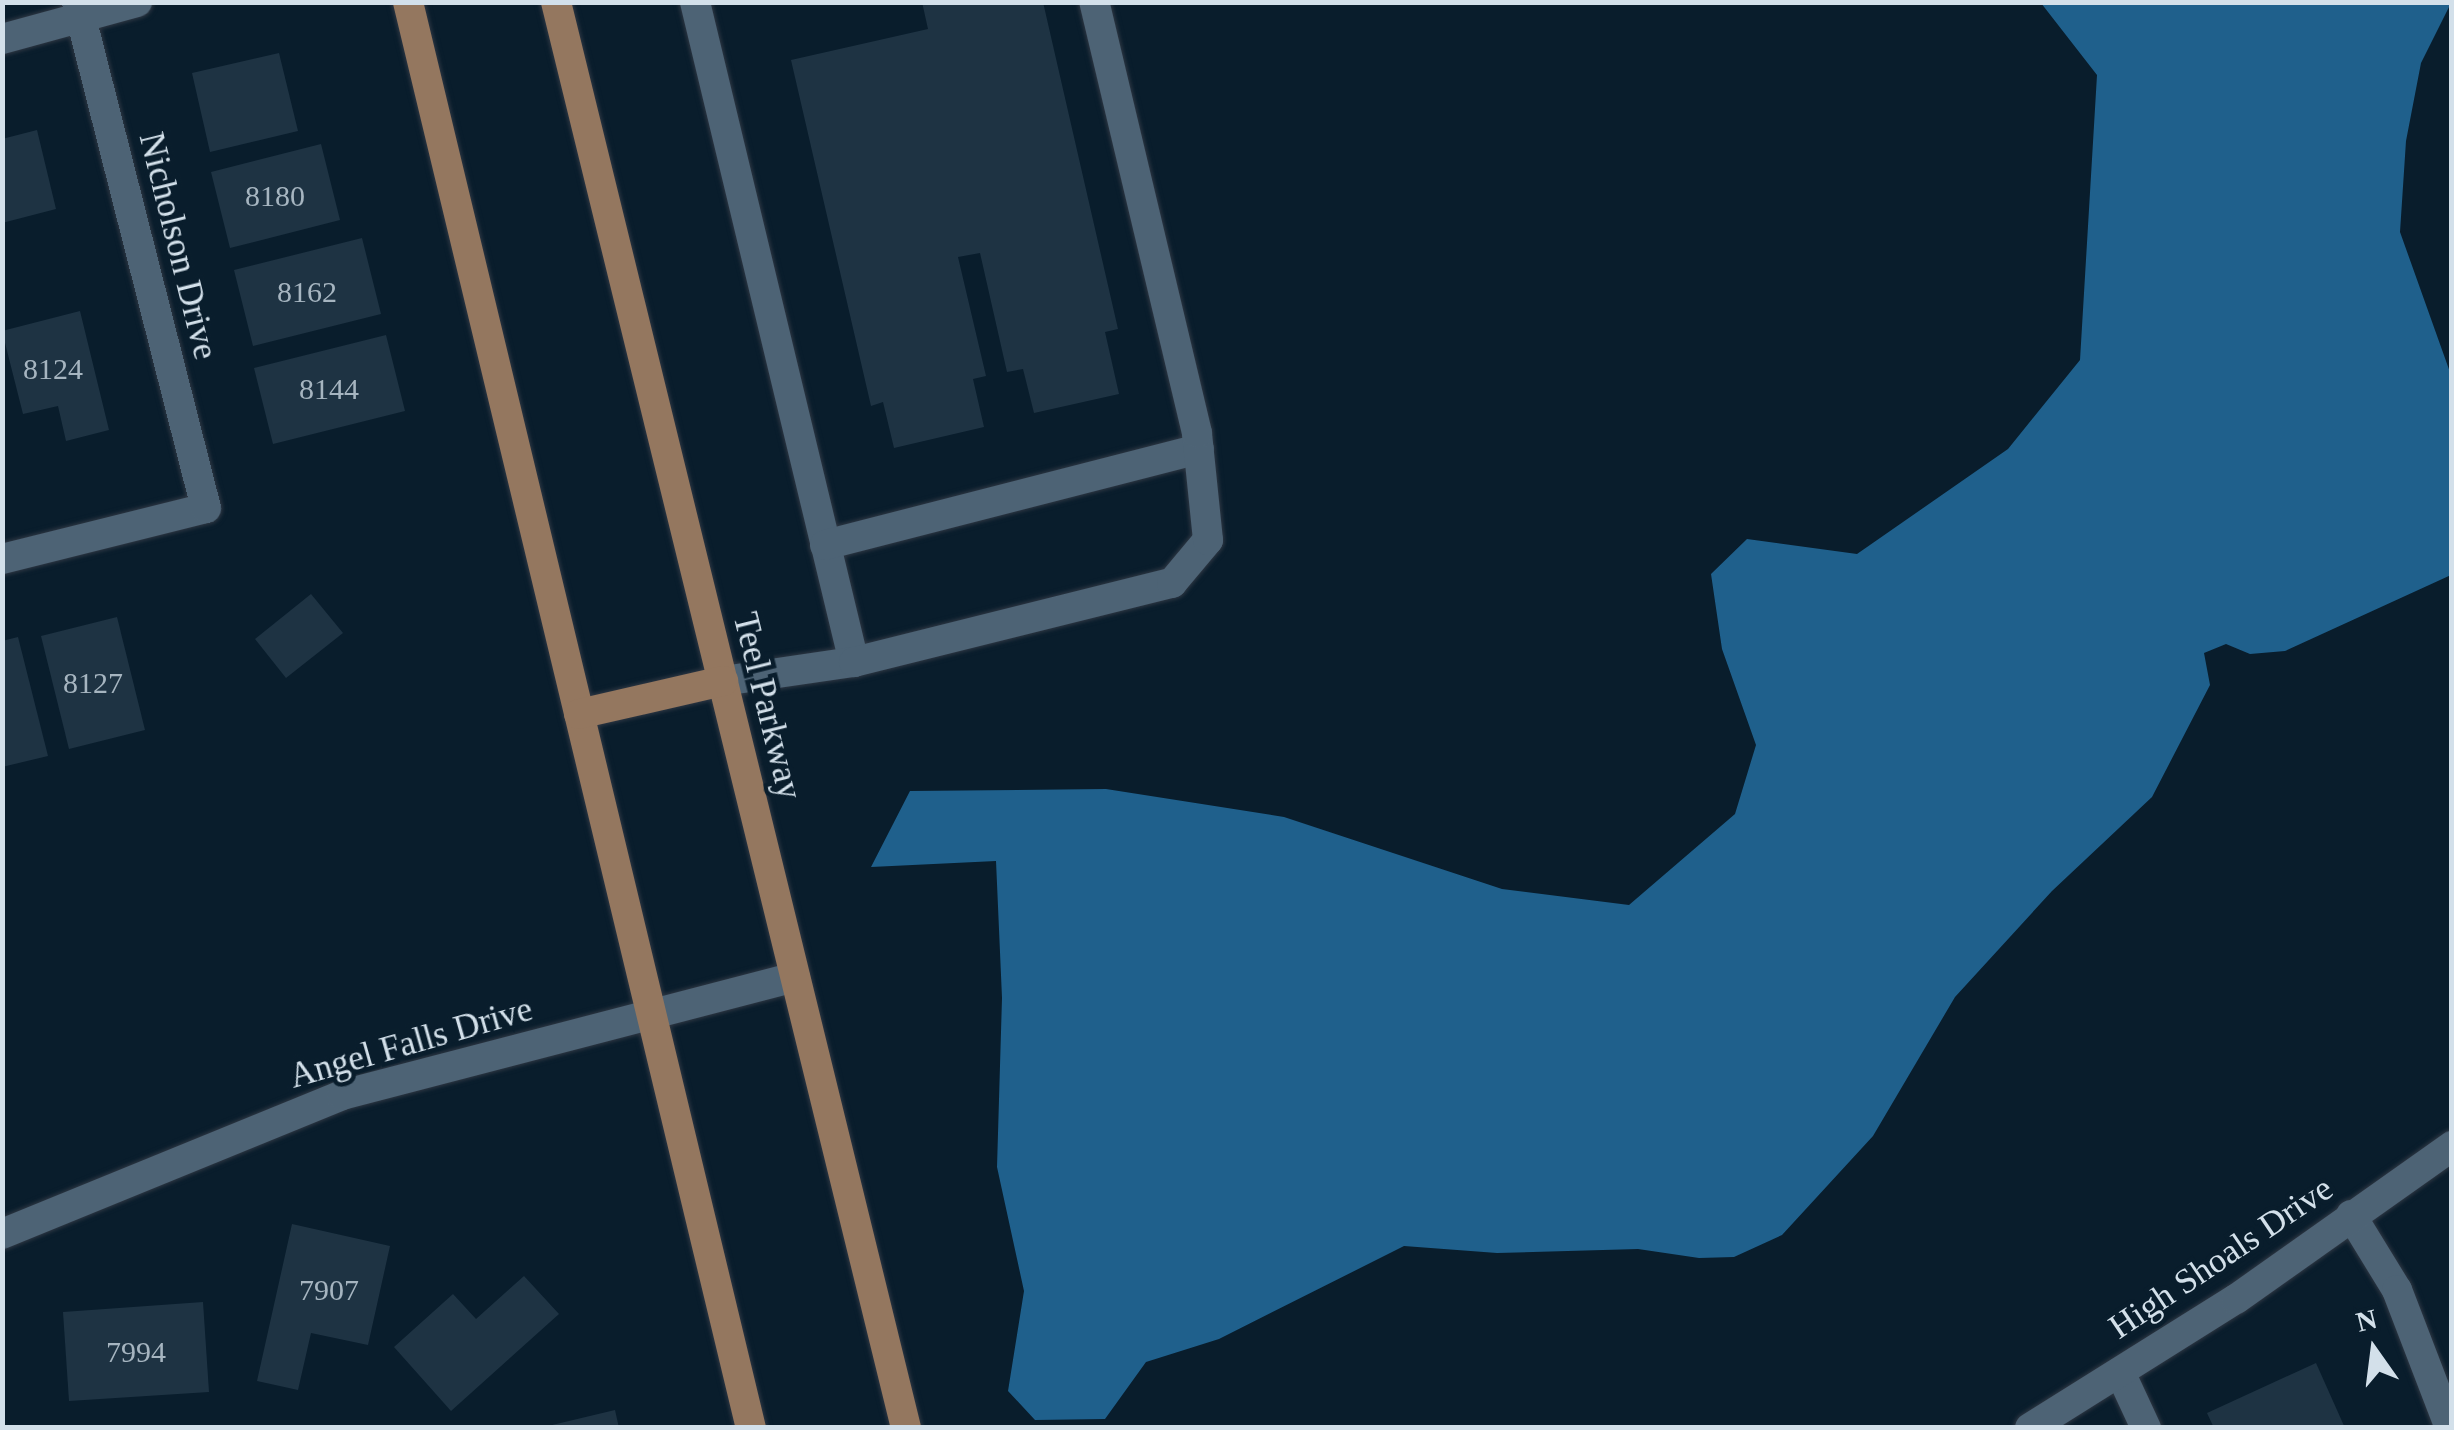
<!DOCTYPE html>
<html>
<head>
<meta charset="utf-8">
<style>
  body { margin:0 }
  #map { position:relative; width:2454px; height:1430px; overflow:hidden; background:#091d2c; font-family:"Times New Roman",serif }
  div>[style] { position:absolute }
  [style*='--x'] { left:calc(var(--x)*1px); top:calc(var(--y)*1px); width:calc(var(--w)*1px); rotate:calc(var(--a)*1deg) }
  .water>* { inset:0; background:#1f608c }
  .building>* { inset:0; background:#1e3343 }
  .roads { filter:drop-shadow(0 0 2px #2e3743) drop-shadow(0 0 2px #2e3743) }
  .minor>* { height:30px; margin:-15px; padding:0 15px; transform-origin:15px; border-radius:15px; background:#4d6375 }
  .major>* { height:30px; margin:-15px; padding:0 15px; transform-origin:15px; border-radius:15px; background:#94775f }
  span { translate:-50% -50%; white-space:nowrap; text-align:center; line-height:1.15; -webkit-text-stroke:9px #091d2c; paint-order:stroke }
  .number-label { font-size:30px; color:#a6b5c0 }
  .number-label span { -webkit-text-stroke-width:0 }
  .street-label { font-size:35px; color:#d3e0ea }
  .frame { position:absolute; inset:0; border:5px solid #d3e0ea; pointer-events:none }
  .north { position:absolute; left:2324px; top:1300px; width:100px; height:100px; -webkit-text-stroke:8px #091d2c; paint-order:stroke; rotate:346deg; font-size:28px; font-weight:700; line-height:40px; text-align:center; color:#d3e0ea }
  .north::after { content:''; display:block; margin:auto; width:35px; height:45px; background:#d3e0ea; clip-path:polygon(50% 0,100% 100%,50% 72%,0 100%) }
</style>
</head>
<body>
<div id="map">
  <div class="water">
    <i style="clip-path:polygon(2041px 3px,2451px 3px,2421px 63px,2406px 141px,2400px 232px,2451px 375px,2451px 575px,2285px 651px,2250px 654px,2226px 644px,2204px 653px,2210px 685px,2152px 797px,2052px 891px,1955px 997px,1873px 1136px,1782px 1235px,1734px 1257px,1699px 1258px,1638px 1249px,1497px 1253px,1404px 1246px,1219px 1339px,1146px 1362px,1105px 1419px,1035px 1420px,1008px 1391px,1024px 1291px,997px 1167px,1002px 998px,996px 861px,871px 867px,910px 791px,1106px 789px,1284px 817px,1502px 889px,1629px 905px,1735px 814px,1756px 745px,1722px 649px,1711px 574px,1747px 539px,1857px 554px,2008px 449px,2080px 360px,2097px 75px)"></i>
  </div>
  <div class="building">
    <i style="clip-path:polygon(922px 2px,1043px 2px,1118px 329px,1105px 332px,1119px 394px,1034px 413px,1023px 369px,1007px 372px,980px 253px,958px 257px,986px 376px,973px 379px,984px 427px,894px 448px,883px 402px,871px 406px,791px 60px,928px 29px)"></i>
    <i style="clip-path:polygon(279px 53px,298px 131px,210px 152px,192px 73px)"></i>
    <i style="clip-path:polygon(37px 130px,56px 209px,2px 223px,2px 139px)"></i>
    <i style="clip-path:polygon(321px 144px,340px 220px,230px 248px,211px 172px)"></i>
    <i style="clip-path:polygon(362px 238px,381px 314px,253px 346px,234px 270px)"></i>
    <i style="clip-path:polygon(80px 311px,109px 430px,66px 441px,58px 406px,23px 414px,2px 331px)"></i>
    <i style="clip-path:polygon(386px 335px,405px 411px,273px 444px,254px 368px)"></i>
    <i style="clip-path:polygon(311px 594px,343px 633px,286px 678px,255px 639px)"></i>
    <i style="clip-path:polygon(117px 617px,145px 730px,69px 749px,41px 636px)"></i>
    <i style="clip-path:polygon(18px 637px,48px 756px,2px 767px,2px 641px)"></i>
    <i style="clip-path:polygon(292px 1224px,390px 1246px,368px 1345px,311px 1333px,298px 1390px,257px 1381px)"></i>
    <i style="clip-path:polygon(524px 1276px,559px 1314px,451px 1411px,394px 1347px,453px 1294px,476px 1319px)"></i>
    <i style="clip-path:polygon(203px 1302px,209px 1392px,69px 1401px,63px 1312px)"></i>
    <i style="clip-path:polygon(2316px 1363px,2345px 1428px,2214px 1428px,2207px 1413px)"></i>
    <i style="clip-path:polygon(615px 1410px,619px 1428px,548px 1428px,548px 1426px)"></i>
  </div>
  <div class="roads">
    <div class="minor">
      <i style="--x:695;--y:2;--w:679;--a:76.46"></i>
      <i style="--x:2;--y:39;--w:140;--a:-15.3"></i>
      <i style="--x:825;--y:545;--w:386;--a:-14.4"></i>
      <i style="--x:2;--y:559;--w:210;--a:-14"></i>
      <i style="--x:206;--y:508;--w:522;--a:-104.3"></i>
      <i style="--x:723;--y:681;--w:132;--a:-8.3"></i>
      <i style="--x:854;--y:662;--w:328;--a:-14"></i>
      <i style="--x:1172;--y:583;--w:56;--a:-50.1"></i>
      <i style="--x:1208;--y:540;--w:108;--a:-95.9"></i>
      <i style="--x:1197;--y:433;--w:443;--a:-103.4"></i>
      <i style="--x:2351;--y:1215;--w:88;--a:58.5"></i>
      <i style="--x:2397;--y:1290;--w:148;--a:69"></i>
      <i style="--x:2;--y:1234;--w:367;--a:-22.2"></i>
      <i style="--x:342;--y:1095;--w:468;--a:-14.6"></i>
      <i style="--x:2120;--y:1372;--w:62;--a:65.1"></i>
      <i style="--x:2030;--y:1428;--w:243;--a:-32.1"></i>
      <i style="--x:2236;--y:1299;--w:265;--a:-35.3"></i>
    </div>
    <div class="major">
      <i style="--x:408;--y:2;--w:1467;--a:76.48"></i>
      <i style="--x:556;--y:2;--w:1468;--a:76.21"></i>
      <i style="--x:579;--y:714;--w:148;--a:-12.9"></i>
    </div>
  </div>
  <div class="number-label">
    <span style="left:275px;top:196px">8180</span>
    <span style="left:307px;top:292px">8162</span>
    <span style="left:53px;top:369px">8124</span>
    <span style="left:329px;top:389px">8144</span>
    <span style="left:93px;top:683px">8127</span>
    <span style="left:329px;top:1290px">7907</span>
    <span style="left:136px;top:1352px">7994</span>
  </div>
  <div class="street-label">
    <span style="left:178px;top:246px;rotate:76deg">Nicholson Drive</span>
    <span style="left:767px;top:706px;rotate:76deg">Teel Parkway</span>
    <span style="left:411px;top:1043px;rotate:-16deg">Angel Falls Drive</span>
    <span style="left:2221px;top:1258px;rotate:-34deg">High Shoals Drive</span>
  </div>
  <div class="frame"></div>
  <div class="north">N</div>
</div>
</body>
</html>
